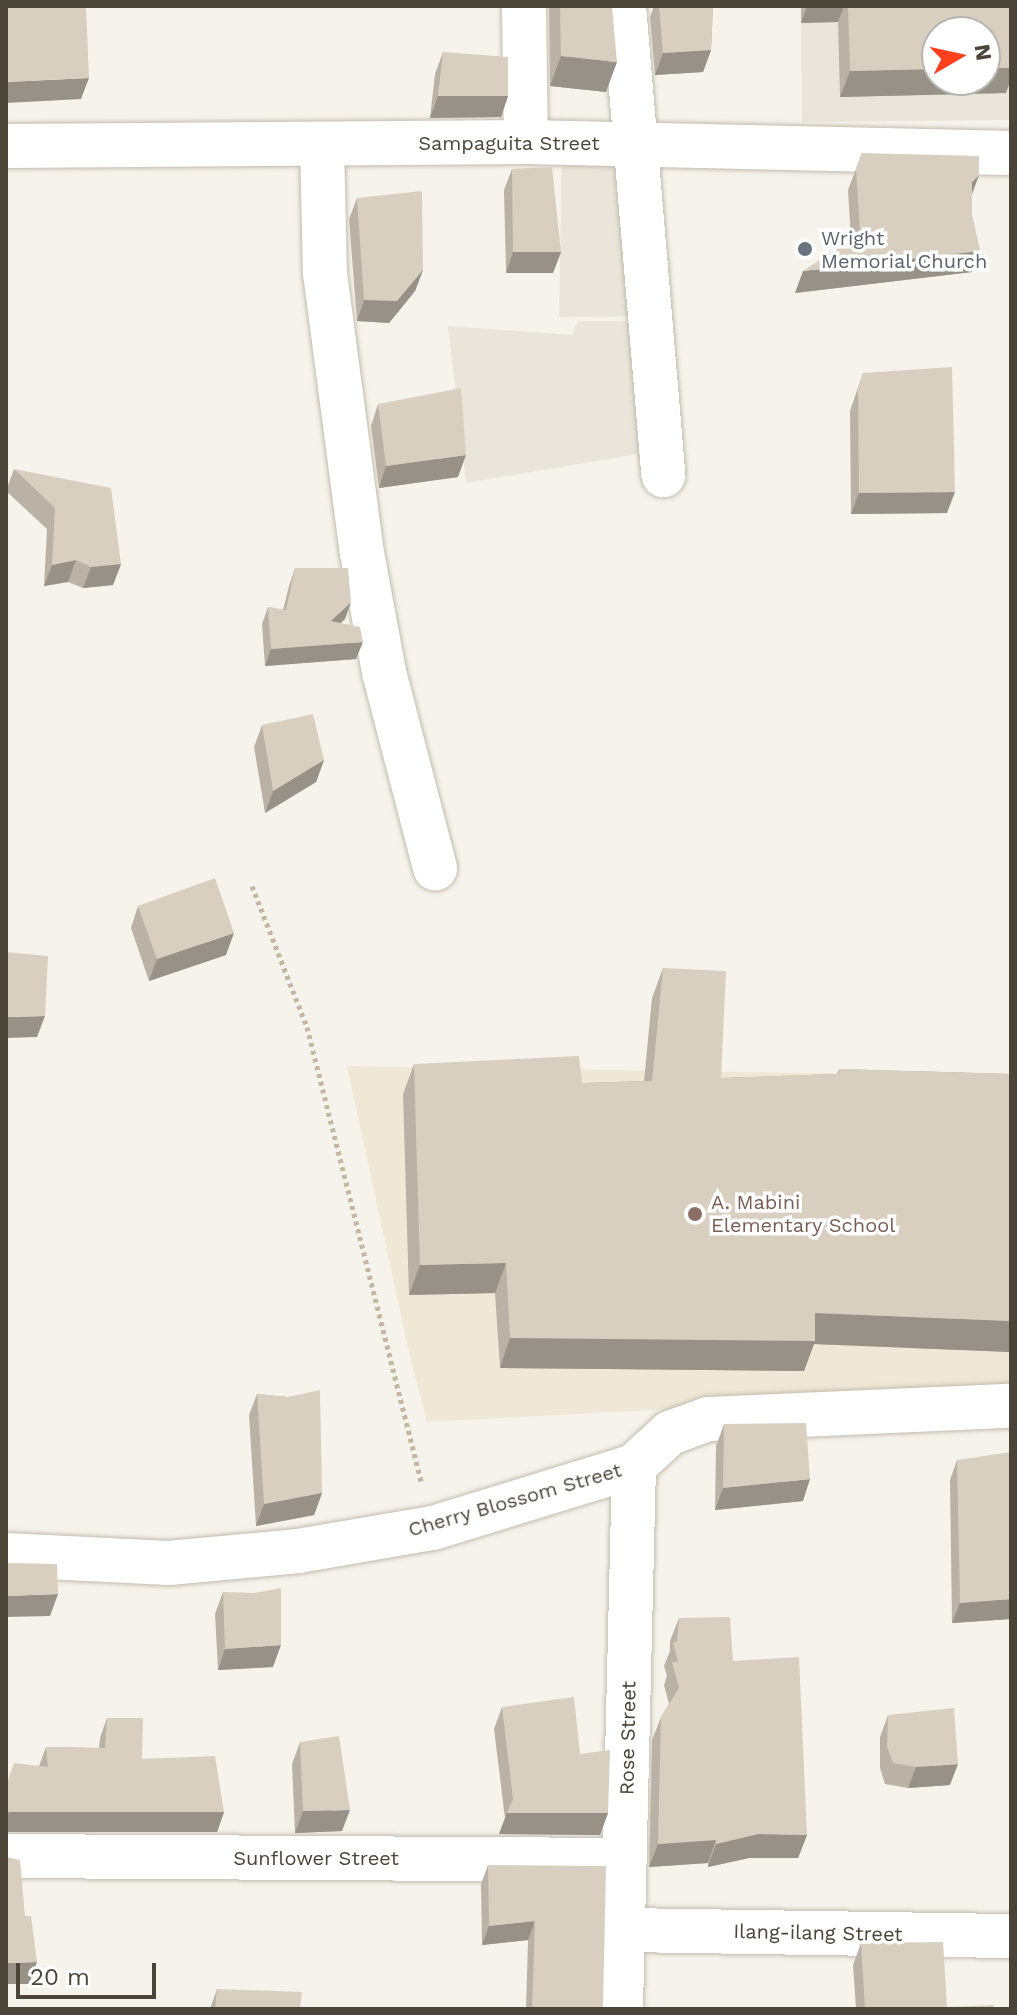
<!DOCTYPE html>
<html>
<head>
<meta charset="utf-8">
<style>
  body { margin:0 }
  #map { position:relative; width:1017px; height:2015px; overflow:hidden; background:#f6f3ec; font-family:"Work Sans",sans-serif }
  div>[style] { position:absolute }
  [style*='--x'] { left:calc(var(--x)*1px); top:calc(var(--y)*1px); width:calc(var(--w)*1px); rotate:calc(var(--a)*1deg) }
  .residential>* { inset:0; background:#eae5da }
  .education>* { inset:0; background:#efe8d6 }
  .path>* { height:5px; margin-top:-2.5px; transform-origin:0; background:repeating-linear-gradient(90deg,#c4b79f 0 4px,transparent 0 8px) }
  .roads { filter:drop-shadow(0 0 2px #c2bbae) drop-shadow(0 0 2px #c2bbae) }
  .minor>* { height:44px; margin:-22px; padding:0 22px; transform-origin:22px; border-radius:22px; background:#fff }
  .wall>* { inset:0; background:#bab2a6 }
  .shaded-wall>* { inset:0; background:#979187 }
  .building>* { inset:0; background:#d8cfc1 }
  .dots>* { width:22px; height:22px; translate:-50% -50%; box-sizing:border-box; border:4px solid #fff; border-radius:50% }
  span { translate:-50% -50%; white-space:nowrap; text-align:center; line-height:1.15; -webkit-text-stroke:7px #fff; paint-order:stroke }
  .street-label { font-size:20px; color:#4b4439 }
  .worship-label { font-size:20px; color:#5b616d }
  .left { translate:0 -50%; text-align:left }
  .education-label { font-size:20px; color:#785e54 }
  .frame { position:absolute; inset:0; border:8px solid #4b4439; pointer-events:none }
  .north { position:absolute; left:921px; top:16px; width:80px; height:80px; box-sizing:border-box; background:#fff; border:2px solid #b7b4b0; border-radius:50%; rotate:81deg; font-size:22px; font-weight:700; line-height:32px; text-align:center; color:#4b4439 }
  .north::after { content:''; display:block; margin:auto; width:28px; height:36px; background:#fc3f1d; clip-path:polygon(50% 0,100% 100%,50% 72%,0 100%) }
  .scale { position:absolute; left:16px; top:1963px; width:140px; height:36px; box-sizing:border-box; border:4px solid #4b4439; border-top:0; padding-left:10px; font-size:24px; line-height:28px; white-space:nowrap; color:#4b4439; -webkit-text-stroke:6px #fff; paint-order:stroke }
</style>
</head>
<body>
<div id="map">
  <div class="residential">
    <i style="clip-path:polygon(evenodd,801px 6px,1011px 6px,1011px 120px,802px 122px,801px 6px,937px 32px,985px 32px,985px 80px,937px 80px,937px 32px)"></i>
    <i style="clip-path:polygon(562px 157px,645px 162px,649px 316px,559px 317px)"></i>
    <i style="clip-path:polygon(578px 321px,655px 321px,661px 450px,466px 483px,448px 326px,572px 335px)"></i>
  </div>
  <div class="education">
    <i style="clip-path:polygon(347px 1066px,1011px 1076px,1011px 1391px,427px 1422px,409px 1352px)"></i>
  </div>
  <div class="path">
    <i style="--x:252;--y:886;--w:151;--a:68.7"></i>
    <i style="--x:307;--y:1027;--w:471;--a:75.9"></i>
  </div>
  <div class="roads">
    <div class="minor">
      <i style="--x:524;--y:6;--w:136;--a:89.2"></i>
      <i style="--x:624;--y:6;--w:471;--a:85.2"></i>
      <i style="--x:322;--y:144;--w:129;--a:88.7"></i>
      <i style="--x:325;--y:273;--w:282;--a:82.5"></i>
      <i style="--x:362;--y:553;--w:121;--a:79.5"></i>
      <i style="--x:384;--y:672;--w:203;--a:75.4"></i>
      <i style="--x:6;--y:146;--w:520;--a:-0.44"></i>
      <i style="--x:526;--y:142;--w:485;--a:1.3"></i>
      <i style="--x:6;--y:1555;--w:163;--a:2.8"></i>
      <i style="--x:169;--y:1563;--w:130;--a:-5.3"></i>
      <i style="--x:298;--y:1551;--w:137;--a:-9.7"></i>
      <i style="--x:433;--y:1528;--w:210;--a:-17.1"></i>
      <i style="--x:634;--y:1466;--w:49;--a:-42.5"></i>
      <i style="--x:670;--y:1433;--w:40;--a:-20.2"></i>
      <i style="--x:708;--y:1419;--w:303;--a:-2.5"></i>
      <i style="--x:6;--y:1856;--w:619;--a:0.37"></i>
      <i style="--x:625;--y:1930;--w:386;--a:0.9"></i>
      <i style="--x:621;--y:2009;--w:543;--a:-88.63"></i>
    </div>
  </div>
  <div class="wall">
    <i style="clip-path:polygon(549px 6px,612px 6px,606px 92px,550px 86px)"></i>
    <i style="clip-path:polygon(654px 6px,713px 6px,711px 50px,703px 72px,655px 75px,650px 17px)"></i>
    <i style="clip-path:polygon(801px 6px,1011px 6px,1006px 93px,840px 97px,838px 22px,801px 23px)"></i>
    <i style="clip-path:polygon(443px 52px,508px 96px,501px 117px,430px 118px,435px 74px)"></i>
    <i style="clip-path:polygon(862px 153px,972px 195px,972px 216px,980px 251px,972px 272px,795px 293px,851px 239px,848px 190px)"></i>
    <i style="clip-path:polygon(512px 169px,561px 252px,553px 273px,506px 273px,504px 190px)"></i>
    <i style="clip-path:polygon(357px 198px,423px 270px,415px 291px,389px 323px,357px 321px,349px 219px)"></i>
    <i style="clip-path:polygon(863px 373px,947px 513px,851px 514px,850px 411px)"></i>
    <i style="clip-path:polygon(378px 404px,458px 477px,379px 488px,371px 426px)"></i>
    <i style="clip-path:polygon(14px 469px,121px 564px,113px 585px,83px 588px,68px 582px,44px 586px,47px 529px,6px 491px)"></i>
    <i style="clip-path:polygon(295px 568px,345px 619px,341px 623px,356px 659px,265px 666px,262px 624px,268px 607px,283px 610px,289px 586px)"></i>
    <i style="clip-path:polygon(262px 725px,324px 760px,316px 782px,265px 813px,254px 747px)"></i>
    <i style="clip-path:polygon(138px 906px,226px 955px,149px 981px,131px 928px)"></i>
    <i style="clip-path:polygon(663px 968px,721px 1078px,837px 1074px,839px 1069px,1011px 1074px,1011px 1352px,814px 1344px,804px 1371px,500px 1368px,495px 1293px,409px 1295px,403px 1094px,414px 1064px,582px 1083px,644px 1081px,652px 998px)"></i>
    <i style="clip-path:polygon(257px 1394px,288px 1397px,322px 1493px,314px 1515px,256px 1526px,249px 1415px)"></i>
    <i style="clip-path:polygon(724px 1424px,803px 1501px,715px 1510px,716px 1446px)"></i>
    <i style="clip-path:polygon(957px 1460px,1011px 1619px,952px 1623px,950px 1480px)"></i>
    <i style="clip-path:polygon(223px 1592px,273px 1667px,218px 1670px,215px 1614px)"></i>
    <i style="clip-path:polygon(679px 1618px,733px 1661px,807px 1835px,798px 1858px,749px 1858px,708px 1867px,708px 1863px,649px 1867px,652px 1740px,661px 1717px,669px 1704px,664px 1685px,667px 1676px,664px 1666px,670px 1651px,670px 1641px)"></i>
    <i style="clip-path:polygon(502px 1707px,608px 1813px,600px 1835px,499px 1834px,505px 1818px,494px 1729px)"></i>
    <i style="clip-path:polygon(888px 1715px,950px 1785px,908px 1788px,885px 1784px,880px 1768px,880px 1737px)"></i>
    <i style="clip-path:polygon(107px 1718px,142px 1759px,224px 1812px,217px 1832px,6px 1832px,6px 1785px,39px 1766px,46px 1747px,99px 1748px,100px 1738px)"></i>
    <i style="clip-path:polygon(300px 1742px,342px 1831px,295px 1833px,292px 1764px)"></i>
    <i style="clip-path:polygon(488px 1865px,603px 2009px,526px 2009px,528px 1940px,482px 1945px,481px 1884px)"></i>
    <i style="clip-path:polygon(861px 1943px,947px 2007px,994px 2009px,856px 2009px,853px 1965px)"></i>
    <i style="clip-path:polygon(217px 1989px,300px 2009px,210px 2009px)"></i>
  </div>
  <div class="shaded-wall">
    <i style="clip-path:polygon(807px 6px,844px 6px,838px 22px,801px 23px)"></i>
    <i style="clip-path:polygon(711px 50px,703px 72px,655px 75px,663px 53px)"></i>
    <i style="clip-path:polygon(561px 56px,617px 62px,606px 92px,550px 86px)"></i>
    <i style="clip-path:polygon(985px 68px,1011px 68px,1011px 79px,1006px 93px,840px 97px,850px 71px,937px 69px,937px 80px,985px 80px)"></i>
    <i style="clip-path:polygon(89px 78px,81px 99px,6px 103px,6px 82px)"></i>
    <i style="clip-path:polygon(438px 96px,508px 96px,501px 117px,430px 118px)"></i>
    <i style="clip-path:polygon(979px 175px,971px 197px,972px 182px)"></i>
    <i style="clip-path:polygon(980px 251px,972px 272px,795px 293px,803px 271px)"></i>
    <i style="clip-path:polygon(513px 252px,561px 252px,553px 273px,506px 273px)"></i>
    <i style="clip-path:polygon(423px 270px,415px 291px,389px 323px,357px 321px,364px 300px)"></i>
    <i style="clip-path:polygon(466px 455px,458px 477px,379px 488px,386px 466px)"></i>
    <i style="clip-path:polygon(955px 492px,947px 513px,851px 514px,859px 493px)"></i>
    <i style="clip-path:polygon(76px 560px,68px 582px,44px 586px,52px 565px)"></i>
    <i style="clip-path:polygon(121px 564px,113px 585px,83px 588px,91px 567px)"></i>
    <i style="clip-path:polygon(351px 602px,345px 619px,324px 638px,331px 621px)"></i>
    <i style="clip-path:polygon(363px 642px,356px 659px,265px 666px,271px 649px)"></i>
    <i style="clip-path:polygon(324px 760px,316px 782px,265px 813px,273px 791px)"></i>
    <i style="clip-path:polygon(234px 933px,226px 955px,149px 981px,157px 959px)"></i>
    <i style="clip-path:polygon(45px 1016px,37px 1037px,6px 1038px,6px 1017px)"></i>
    <i style="clip-path:polygon(506px 1263px,495px 1293px,409px 1295px,420px 1265px)"></i>
    <i style="clip-path:polygon(815px 1313px,1011px 1321px,1011px 1352px,814px 1344px,804px 1371px,500px 1368px,510px 1338px)"></i>
    <i style="clip-path:polygon(810px 1479px,803px 1501px,715px 1510px,723px 1488px)"></i>
    <i style="clip-path:polygon(322px 1493px,314px 1515px,256px 1526px,264px 1504px)"></i>
    <i style="clip-path:polygon(58px 1594px,50px 1616px,6px 1617px,6px 1596px)"></i>
    <i style="clip-path:polygon(1011px 1599px,1011px 1619px,952px 1623px,960px 1603px)"></i>
    <i style="clip-path:polygon(281px 1645px,273px 1667px,218px 1670px,225px 1649px)"></i>
    <i style="clip-path:polygon(958px 1764px,950px 1785px,908px 1788px,916px 1767px)"></i>
    <i style="clip-path:polygon(350px 1810px,342px 1831px,295px 1833px,303px 1811px)"></i>
    <i style="clip-path:polygon(9px 1812px,224px 1812px,217px 1832px,6px 1832px,6px 1821px)"></i>
    <i style="clip-path:polygon(507px 1813px,608px 1813px,600px 1835px,499px 1834px)"></i>
    <i style="clip-path:polygon(758px 1834px,807px 1835px,798px 1858px,749px 1858px,708px 1867px,716px 1844px)"></i>
    <i style="clip-path:polygon(716px 1840px,708px 1863px,649px 1867px,658px 1844px)"></i>
    <i style="clip-path:polygon(535px 1921px,528px 1940px,482px 1945px,489px 1926px)"></i>
    <i style="clip-path:polygon(37px 1962px,29px 1984px,6px 1984px,6px 1963px)"></i>
  </div>
  <div class="building">
    <i style="clip-path:polygon(6px 6px,86px 6px,89px 78px,6px 82px)"></i>
    <i style="clip-path:polygon(560px 6px,612px 6px,617px 62px,561px 56px)"></i>
    <i style="clip-path:polygon(659px 6px,713px 6px,711px 50px,663px 53px)"></i>
    <i style="clip-path:polygon(848px 6px,1011px 6px,1011px 68px,985px 68px,985px 32px,937px 32px,937px 69px,850px 71px)"></i>
    <i style="clip-path:polygon(443px 52px,508px 57px,508px 96px,438px 96px)"></i>
    <i style="clip-path:polygon(862px 153px,979px 156px,979px 175px,972px 182px,972px 216px,980px 251px,803px 271px,860px 233px,856px 168px)"></i>
    <i style="clip-path:polygon(552px 167px,561px 252px,513px 252px,512px 169px)"></i>
    <i style="clip-path:polygon(422px 191px,423px 270px,397px 301px,364px 300px,357px 198px)"></i>
    <i style="clip-path:polygon(952px 367px,955px 492px,859px 493px,858px 389px,863px 373px)"></i>
    <i style="clip-path:polygon(461px 388px,466px 455px,386px 466px,378px 404px)"></i>
    <i style="clip-path:polygon(14px 469px,111px 488px,121px 564px,91px 567px,76px 560px,52px 565px,55px 508px)"></i>
    <i style="clip-path:polygon(295px 568px,348px 568px,351px 602px,331px 621px,360px 627px,363px 642px,271px 649px,268px 607px,286px 610px)"></i>
    <i style="clip-path:polygon(313px 714px,324px 760px,273px 791px,262px 725px)"></i>
    <i style="clip-path:polygon(215px 878px,234px 933px,157px 959px,138px 906px)"></i>
    <i style="clip-path:polygon(6px 952px,48px 956px,45px 1016px,6px 1017px)"></i>
    <i style="clip-path:polygon(663px 968px,726px 971px,721px 1078px,839px 1074px,839px 1069px,1011px 1074px,1011px 1321px,815px 1313px,815px 1341px,510px 1338px,506px 1263px,420px 1265px,414px 1064px,579px 1056px,582px 1083px,652px 1081px)"></i>
    <i style="clip-path:polygon(320px 1390px,322px 1493px,264px 1504px,257px 1394px,288px 1397px)"></i>
    <i style="clip-path:polygon(806px 1423px,810px 1479px,723px 1488px,724px 1424px)"></i>
    <i style="clip-path:polygon(1011px 1452px,1011px 1599px,960px 1603px,957px 1460px)"></i>
    <i style="clip-path:polygon(6px 1563px,57px 1564px,58px 1594px,6px 1596px)"></i>
    <i style="clip-path:polygon(281px 1588px,281px 1645px,225px 1649px,223px 1592px,254px 1593px)"></i>
    <i style="clip-path:polygon(730px 1617px,733px 1661px,799px 1657px,807px 1835px,758px 1834px,716px 1844px,716px 1840px,658px 1844px,661px 1717px,679px 1688px,672px 1662px,678px 1662px,673px 1643px,677px 1641px,679px 1618px)"></i>
    <i style="clip-path:polygon(574px 1697px,580px 1754px,610px 1750px,608px 1813px,507px 1813px,513px 1799px,502px 1707px)"></i>
    <i style="clip-path:polygon(954px 1708px,958px 1764px,916px 1767px,893px 1763px,887px 1747px,888px 1715px)"></i>
    <i style="clip-path:polygon(107px 1718px,143px 1718px,142px 1759px,215px 1756px,224px 1812px,9px 1812px,6px 1810px,6px 1786px,14px 1763px,48px 1767px,46px 1747px,105px 1748px)"></i>
    <i style="clip-path:polygon(339px 1736px,350px 1810px,303px 1811px,300px 1742px)"></i>
    <i style="clip-path:polygon(6px 1857px,20px 1860px,25px 1916px,31px 1916px,37px 1962px,6px 1963px)"></i>
    <i style="clip-path:polygon(488px 1865px,606px 1866px,603px 2009px,532px 2009px,535px 1921px,489px 1926px)"></i>
    <i style="clip-path:polygon(943px 1942px,947px 2007px,994px 2005px,994px 2009px,865px 2009px,861px 1943px)"></i>
    <i style="clip-path:polygon(217px 1989px,302px 1992px,300px 2009px,215px 2009px)"></i>
  </div>
  <div class="dots">
    <i style="left:805px;top:249px;background:#6b7280"></i>
    <i style="left:695px;top:1214px;background:#8d6e63"></i>
  </div>
  <div class="street-label">
    <span style="left:509px;top:143px">Sampaguita Street</span>
    <span style="left:515px;top:1500px;rotate:-16deg">Cherry Blossom Street</span>
    <span style="left:628px;top:1738px;rotate:-89deg">Rose Street</span>
    <span style="left:316px;top:1858px">Sunflower Street</span>
    <span style="left:818px;top:1933px;rotate:1deg">Ilang-ilang Street</span>
  </div>
  <div class="worship-label">
    <span class="left" style="left:821px;top:250px">Wright<br>Memorial Church</span>
  </div>
  <div class="education-label">
    <span class="left" style="left:711px;top:1214px">A. Mabini<br>Elementary School</span>
  </div>
  <div class="frame"></div>
  <div class="north">N</div>
  <div class="scale">20 m</div>
</div>
</body>
</html>
